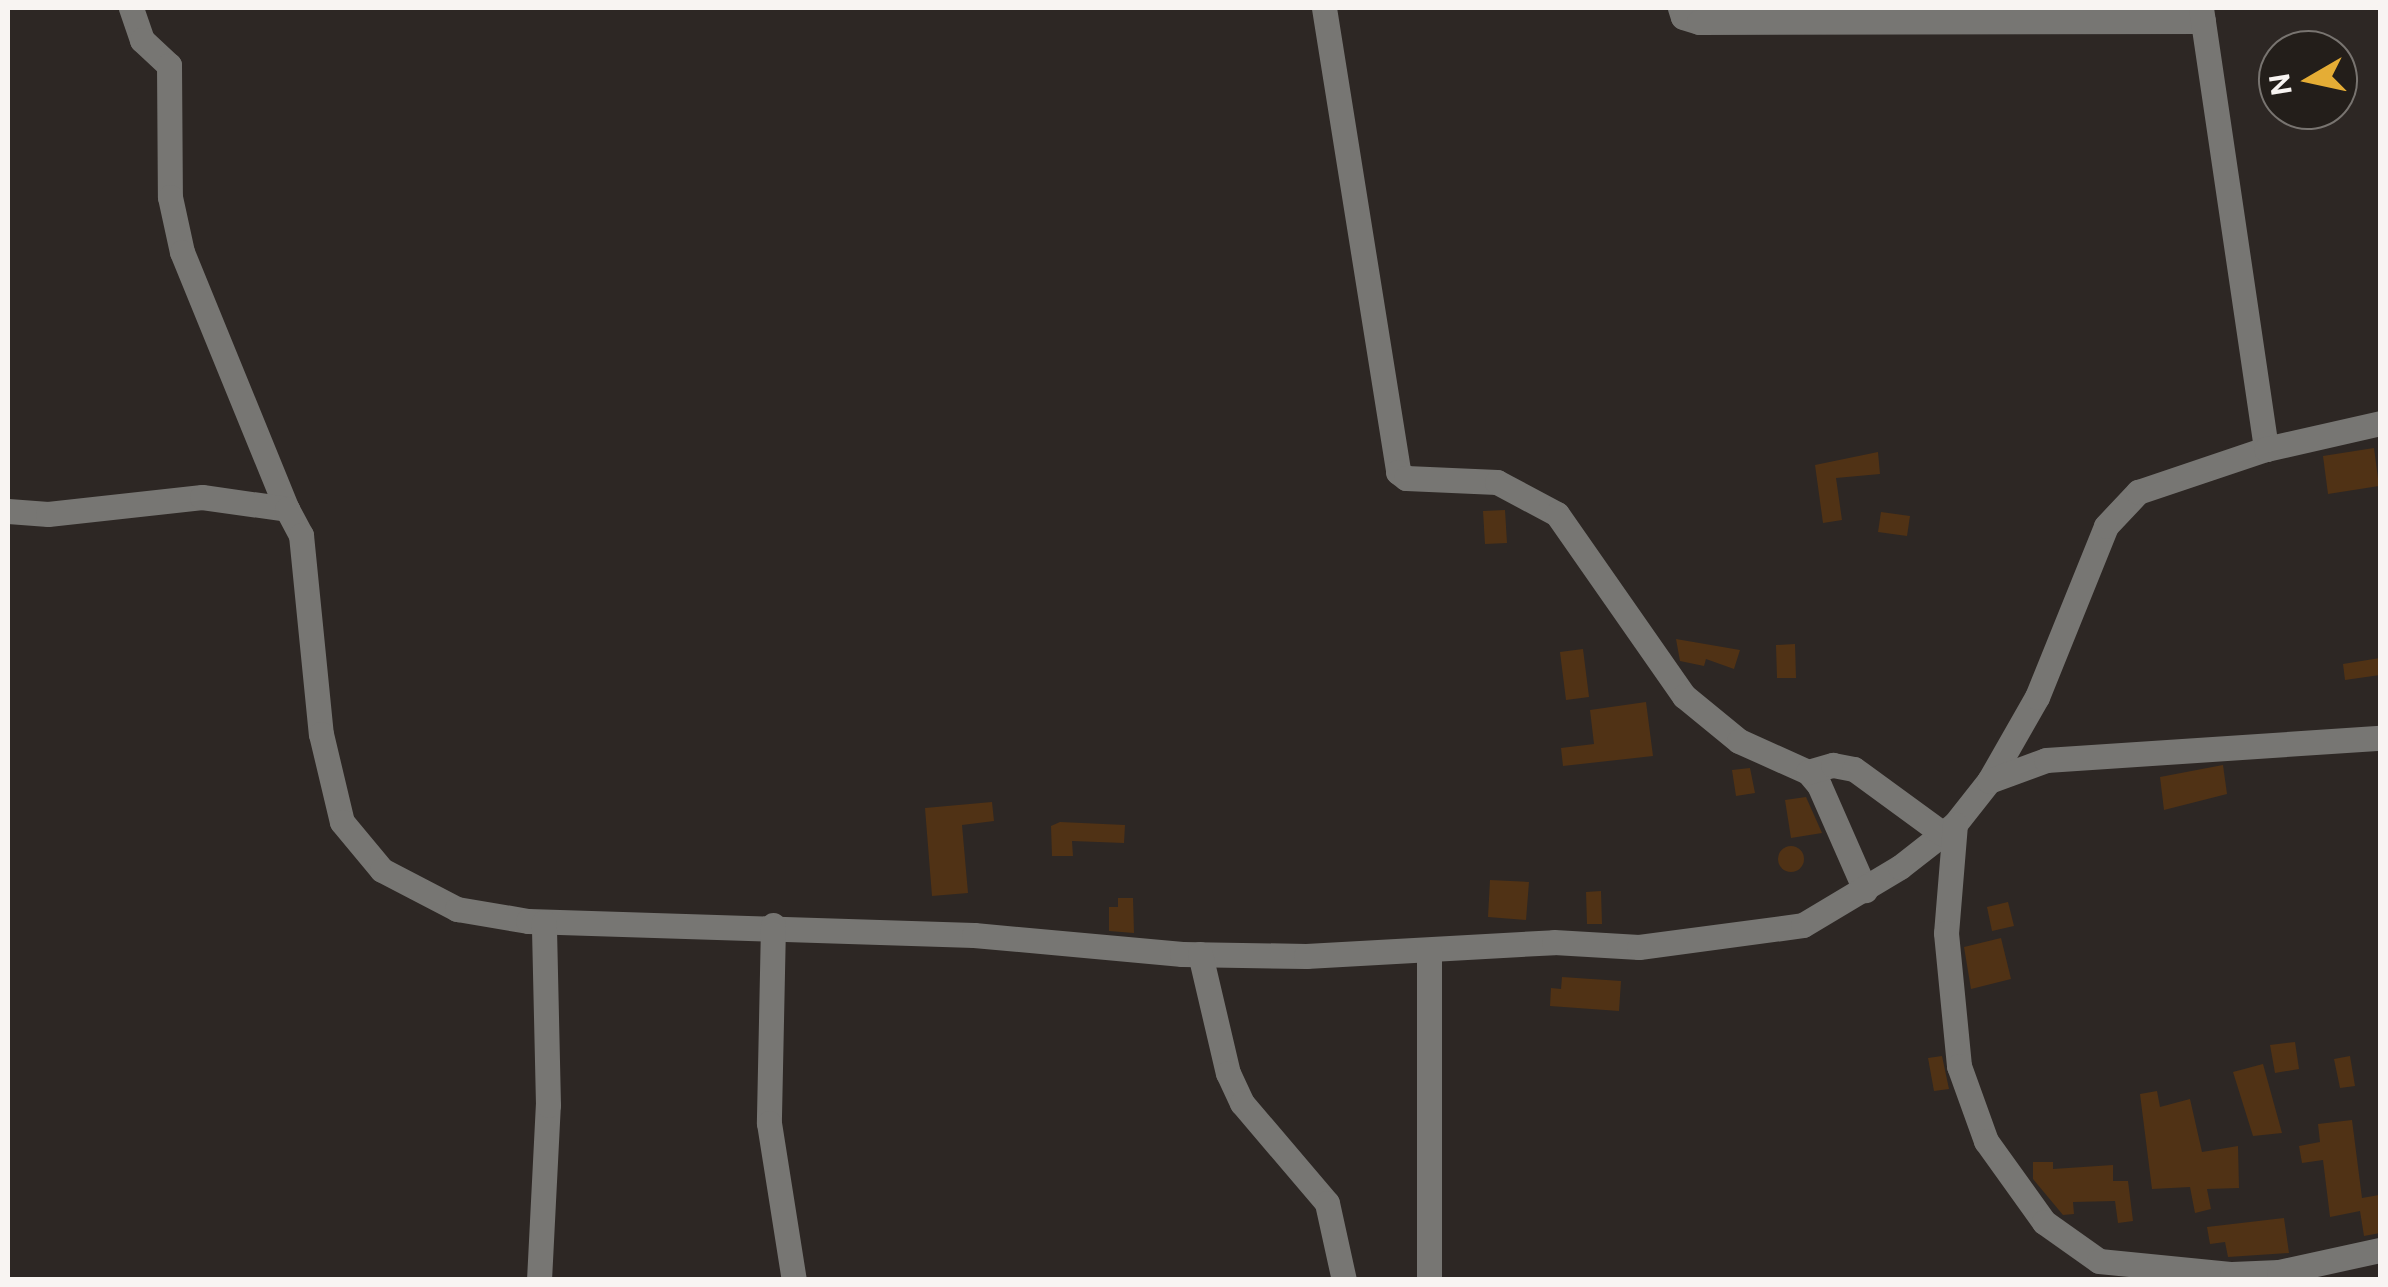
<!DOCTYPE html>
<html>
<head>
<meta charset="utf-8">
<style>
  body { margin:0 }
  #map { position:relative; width:2388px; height:1287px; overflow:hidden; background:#2d2724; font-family:"Public Sans",sans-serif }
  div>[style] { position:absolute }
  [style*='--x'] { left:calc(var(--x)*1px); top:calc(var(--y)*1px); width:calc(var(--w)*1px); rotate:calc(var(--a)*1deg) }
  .building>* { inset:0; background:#503215 }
  .round { border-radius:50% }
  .minor>* { height:25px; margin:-12.5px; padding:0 12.5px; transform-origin:12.5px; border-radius:12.5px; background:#777673 }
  span { translate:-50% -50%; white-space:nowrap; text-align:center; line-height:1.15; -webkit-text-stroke:10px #231e1a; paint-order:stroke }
  .frame { position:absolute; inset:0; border:10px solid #f8f4f2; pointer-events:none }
  .north { position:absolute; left:2258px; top:30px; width:100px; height:100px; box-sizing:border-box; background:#231e1a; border:2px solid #787470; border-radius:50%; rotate:261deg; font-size:28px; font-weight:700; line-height:40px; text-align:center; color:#f8f4f2 }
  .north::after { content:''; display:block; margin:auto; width:35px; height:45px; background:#e5ad35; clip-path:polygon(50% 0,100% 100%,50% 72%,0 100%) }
</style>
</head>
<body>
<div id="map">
  <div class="building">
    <i style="clip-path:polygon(2374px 448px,2379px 486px,2328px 494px,2323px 456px)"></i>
    <i style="clip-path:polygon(1878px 452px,1880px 474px,1836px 478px,1842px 520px,1823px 523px,1815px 465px)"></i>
    <i style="clip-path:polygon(1505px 510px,1507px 543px,1485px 544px,1483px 511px)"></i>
    <i style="clip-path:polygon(1881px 512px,1910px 516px,1907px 536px,1878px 532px)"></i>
    <i style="clip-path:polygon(1676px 639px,1740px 650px,1734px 669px,1706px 659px,1704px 666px,1680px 661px)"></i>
    <i style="clip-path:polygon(1795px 644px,1796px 678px,1777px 678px,1776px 645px)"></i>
    <i style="clip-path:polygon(1583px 649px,1589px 697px,1566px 700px,1560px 652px)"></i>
    <i style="clip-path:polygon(2380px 658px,2380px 675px,2345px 680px,2343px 664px)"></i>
    <i style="clip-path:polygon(1646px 702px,1653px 756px,1563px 766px,1561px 748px,1594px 744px,1590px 710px)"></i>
    <i style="clip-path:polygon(2223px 765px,2227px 794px,2164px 810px,2160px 777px)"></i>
    <i style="clip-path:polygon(1750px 768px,1755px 793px,1736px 796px,1732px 770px)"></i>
    <i style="clip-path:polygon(1806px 797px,1822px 833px,1791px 838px,1785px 800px)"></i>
    <i style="clip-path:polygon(992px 802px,994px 821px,962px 825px,968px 893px,932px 896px,925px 808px)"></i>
    <i style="clip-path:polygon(1060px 822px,1125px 825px,1124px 843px,1072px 841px,1073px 856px,1052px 856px,1051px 826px)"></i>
    <i class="round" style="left:1778px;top:846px;width:26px;height:26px"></i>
    <i style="clip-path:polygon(1490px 880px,1529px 882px,1526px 920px,1488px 917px)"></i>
    <i style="clip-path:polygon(1601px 891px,1602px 924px,1587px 924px,1586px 892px)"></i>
    <i style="clip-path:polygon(1118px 898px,1133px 898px,1134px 933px,1109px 931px,1109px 907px,1118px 907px)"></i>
    <i style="clip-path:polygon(2008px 902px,2014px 926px,1992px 931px,1987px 907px)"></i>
    <i style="clip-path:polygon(2001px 938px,2011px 979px,1971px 989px,1964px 947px)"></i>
    <i style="clip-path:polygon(1562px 977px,1621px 981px,1619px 1011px,1550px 1006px,1551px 988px,1561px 989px)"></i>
    <i style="clip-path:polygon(2295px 1042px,2299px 1069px,2275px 1073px,2270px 1045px)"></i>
    <i style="clip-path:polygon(1942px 1056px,1949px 1089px,1934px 1091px,1928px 1058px)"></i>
    <i style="clip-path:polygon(2350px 1056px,2355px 1086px,2340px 1088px,2334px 1059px)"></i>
    <i style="clip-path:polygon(2263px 1064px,2282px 1133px,2253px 1136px,2233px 1072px)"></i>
    <i style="clip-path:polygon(2157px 1091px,2160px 1107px,2190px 1099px,2202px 1152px,2238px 1146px,2239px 1188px,2207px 1189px,2211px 1209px,2195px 1213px,2190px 1187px,2152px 1189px,2140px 1094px)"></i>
    <i style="clip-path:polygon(2352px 1120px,2362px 1198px,2379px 1195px,2380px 1203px,2380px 1233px,2364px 1236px,2360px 1211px,2330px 1217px,2323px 1160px,2302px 1163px,2299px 1146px,2320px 1142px,2318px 1124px)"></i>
    <i style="clip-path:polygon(2033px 1162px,2053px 1162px,2053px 1169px,2113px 1165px,2113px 1181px,2128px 1181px,2133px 1221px,2118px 1223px,2115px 1201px,2073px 1202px,2074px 1214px,2063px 1215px,2033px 1179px)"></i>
    <i style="clip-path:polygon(2284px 1218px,2289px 1253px,2228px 1257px,2225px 1242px,2210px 1244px,2207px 1227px)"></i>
  </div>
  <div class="minor">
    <i style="--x:131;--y:8;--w:34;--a:71"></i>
    <i style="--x:142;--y:40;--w:37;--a:43"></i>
    <i style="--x:169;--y:65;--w:132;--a:89.6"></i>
    <i style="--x:170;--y:197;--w:56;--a:77.7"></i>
    <i style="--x:182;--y:252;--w:278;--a:67.8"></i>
    <i style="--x:1324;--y:8;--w:470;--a:80.9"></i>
    <i style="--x:1398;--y:472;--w:10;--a:37"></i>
    <i style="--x:1406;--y:478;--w:91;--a:2.5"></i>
    <i style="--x:1497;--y:482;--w:68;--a:28.1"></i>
    <i style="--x:1557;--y:514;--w:222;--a:55.1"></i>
    <i style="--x:1684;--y:696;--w:71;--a:39.3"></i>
    <i style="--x:1739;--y:741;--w:76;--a:24.2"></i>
    <i style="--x:1808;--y:772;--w:17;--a:50"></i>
    <i style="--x:1819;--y:785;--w:115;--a:66.3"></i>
    <i style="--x:1680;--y:8;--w:9;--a:72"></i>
    <i style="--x:1683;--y:17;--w:17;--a:17"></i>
    <i style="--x:1699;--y:22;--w:504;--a:-0.11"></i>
    <i style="--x:2201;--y:8;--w:446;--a:81.6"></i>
    <i style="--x:8;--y:511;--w:40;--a:4.3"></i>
    <i style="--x:48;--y:514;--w:155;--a:-6.3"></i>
    <i style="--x:202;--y:497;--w:86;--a:8"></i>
    <i style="--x:287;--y:509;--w:30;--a:62"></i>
    <i style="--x:301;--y:535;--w:200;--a:84.3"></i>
    <i style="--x:321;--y:734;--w:90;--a:76.6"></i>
    <i style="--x:342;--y:822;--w:62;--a:50.2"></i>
    <i style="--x:382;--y:870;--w:85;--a:27.5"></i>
    <i style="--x:457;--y:909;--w:72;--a:9.6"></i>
    <i style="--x:528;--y:921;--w:446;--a:1.8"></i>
    <i style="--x:974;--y:935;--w:209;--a:5.2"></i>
    <i style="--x:1182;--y:954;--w:124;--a:0.9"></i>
    <i style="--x:1306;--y:956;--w:248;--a:-3.2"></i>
    <i style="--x:1554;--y:942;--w:85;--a:3.4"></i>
    <i style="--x:1639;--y:947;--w:165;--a:-7.6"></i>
    <i style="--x:1803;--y:925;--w:113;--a:-30.9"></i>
    <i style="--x:1900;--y:867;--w:70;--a:-38"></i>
    <i style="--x:1955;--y:824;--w:55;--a:-51.7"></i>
    <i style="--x:1989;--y:781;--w:97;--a:-60.3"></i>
    <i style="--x:2037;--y:697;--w:184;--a:-68"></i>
    <i style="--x:2106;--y:526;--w:47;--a:-46.7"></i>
    <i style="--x:2138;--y:492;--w:135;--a:-18.6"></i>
    <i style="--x:2266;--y:449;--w:117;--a:-12.8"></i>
    <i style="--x:1808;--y:772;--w:26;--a:-16"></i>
    <i style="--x:1833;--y:765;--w:21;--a:11"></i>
    <i style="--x:1854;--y:769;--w:110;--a:36.1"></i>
    <i style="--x:1989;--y:781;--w:61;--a:-20.2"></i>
    <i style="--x:2046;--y:760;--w:335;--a:-3.8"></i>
    <i style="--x:1955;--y:824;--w:109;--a:94.7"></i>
    <i style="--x:1946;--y:933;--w:134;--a:84.4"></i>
    <i style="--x:1959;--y:1066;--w:80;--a:70.2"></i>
    <i style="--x:1986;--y:1141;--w:100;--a:54.4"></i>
    <i style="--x:2044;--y:1222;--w:67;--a:35.3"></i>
    <i style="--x:2099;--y:1261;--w:134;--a:5.6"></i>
    <i style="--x:2232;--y:1274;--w:47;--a:-2.4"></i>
    <i style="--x:2279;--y:1272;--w:103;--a:-12.3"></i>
    <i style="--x:773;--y:925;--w:198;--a:91.2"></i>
    <i style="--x:769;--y:1123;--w:159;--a:81"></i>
    <i style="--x:1429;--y:950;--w:330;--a:90"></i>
    <i style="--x:1200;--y:954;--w:122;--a:76.8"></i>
    <i style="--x:1228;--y:1073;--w:33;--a:65"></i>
    <i style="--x:1242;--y:1103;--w:131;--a:49.6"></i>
    <i style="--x:1327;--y:1203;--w:79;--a:77.6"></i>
    <i style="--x:539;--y:1280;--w:175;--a:-87.1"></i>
    <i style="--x:548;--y:1105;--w:183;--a:-91.3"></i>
  </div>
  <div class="frame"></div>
  <div class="north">N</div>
</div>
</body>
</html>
